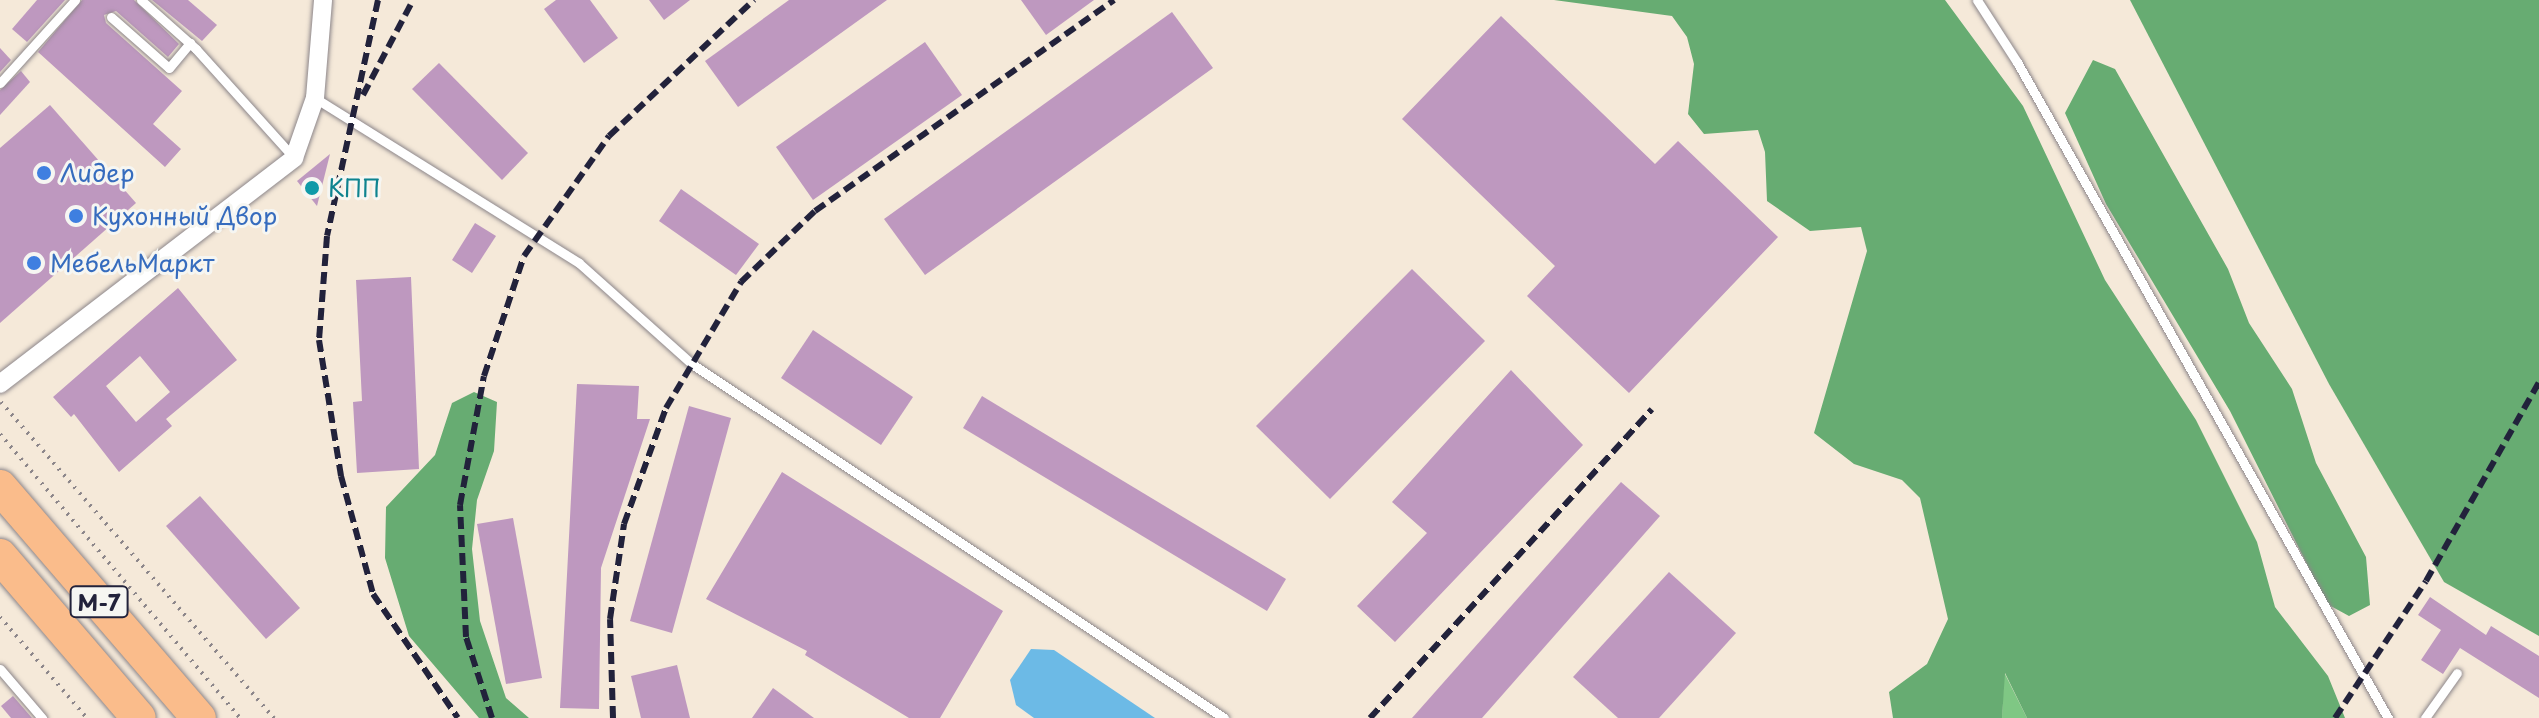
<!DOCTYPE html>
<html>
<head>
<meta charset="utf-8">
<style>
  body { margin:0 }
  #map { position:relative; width:2539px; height:718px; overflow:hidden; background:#f5e9d9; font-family:"Playpen Sans",sans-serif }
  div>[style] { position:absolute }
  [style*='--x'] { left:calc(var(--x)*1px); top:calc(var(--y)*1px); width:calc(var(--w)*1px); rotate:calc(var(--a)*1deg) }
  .green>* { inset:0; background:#7fc784 }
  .forest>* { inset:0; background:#67ac72 }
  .water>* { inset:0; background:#6cbae6 }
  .building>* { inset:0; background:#be98bf }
  .path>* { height:4px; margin-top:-2px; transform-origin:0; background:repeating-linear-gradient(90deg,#8c868a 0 2px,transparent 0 8px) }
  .roads { filter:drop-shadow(0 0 2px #8c868a) drop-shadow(0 0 2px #8c868a) }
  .lane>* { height:9px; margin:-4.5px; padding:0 4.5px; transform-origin:4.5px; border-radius:4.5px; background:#fff }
  .street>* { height:18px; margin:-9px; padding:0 9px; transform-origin:9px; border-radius:9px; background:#fff }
  .highway>* { height:34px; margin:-17px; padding:0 17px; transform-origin:17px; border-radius:17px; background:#fabc8b }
  .rail>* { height:6px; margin-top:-3px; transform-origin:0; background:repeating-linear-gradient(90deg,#22223b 0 12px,transparent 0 18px) }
  .dots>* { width:22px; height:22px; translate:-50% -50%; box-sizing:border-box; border:4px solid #f6f6f2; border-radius:50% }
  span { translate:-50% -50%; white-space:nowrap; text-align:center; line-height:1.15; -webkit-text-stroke:6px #f6f6f2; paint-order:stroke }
  .shield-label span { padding:2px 6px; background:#f6f6f2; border:2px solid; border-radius:6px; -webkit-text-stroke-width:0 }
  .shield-label { font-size:22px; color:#22223b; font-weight:700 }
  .shop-label { font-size:24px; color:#366cbe }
  .left { translate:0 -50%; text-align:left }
  .culture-label { font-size:24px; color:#0d838f }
</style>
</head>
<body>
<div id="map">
  <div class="green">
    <i style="clip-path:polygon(2004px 672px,2027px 718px,2002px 718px)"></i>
  </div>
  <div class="forest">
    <i style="clip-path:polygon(1554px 0,1945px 0,2023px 106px,2105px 280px,2196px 420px,2257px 542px,2275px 607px,2328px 676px,2345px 718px,2027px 718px,2005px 673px,2002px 718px,1893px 718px,1889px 692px,1927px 664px,1948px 619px,1920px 498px,1902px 480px,1854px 464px,1814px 433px,1867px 251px,1861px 227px,1810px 231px,1767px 201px,1765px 152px,1758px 130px,1704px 134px,1688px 114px,1694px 64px,1687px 37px,1672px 16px)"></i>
    <i style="clip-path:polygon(2130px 0,2539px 0,2539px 636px,2444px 582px,2329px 384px)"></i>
    <i style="clip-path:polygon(2093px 60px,2115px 69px,2228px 269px,2249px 323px,2292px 389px,2316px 463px,2366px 557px,2370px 605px,2349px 616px,2327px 604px,2230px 411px,2106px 204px,2065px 113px)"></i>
    <i style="clip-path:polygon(474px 392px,497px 402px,494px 451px,477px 500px,472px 549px,480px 621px,506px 698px,529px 718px,479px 718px,409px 636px,385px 558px,386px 507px,435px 455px,452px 403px)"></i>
  </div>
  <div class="water">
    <i style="clip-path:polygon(1031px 649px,1054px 650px,1155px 718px,1034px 718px,1016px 705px,1010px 680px)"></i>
  </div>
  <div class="building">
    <i style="clip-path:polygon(37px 0,65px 0,27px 42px,12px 29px)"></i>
    <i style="clip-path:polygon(82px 0,134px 0,179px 44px,168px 57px,116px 11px,104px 15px,106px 23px,182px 91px,153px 124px,181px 149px,165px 167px,38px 52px)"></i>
    <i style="clip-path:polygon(152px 0,188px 0,217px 25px,202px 41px)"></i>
    <i style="clip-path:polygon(556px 0,590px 0,618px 38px,584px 63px,544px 9px)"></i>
    <i style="clip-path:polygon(649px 0,690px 0,664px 20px)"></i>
    <i style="clip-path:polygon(789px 0,887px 0,738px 107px,705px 61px)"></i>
    <i style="clip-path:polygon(1021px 0,1094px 0,1046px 35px)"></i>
    <i style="clip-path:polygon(1172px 12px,1213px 68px,925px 275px,884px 219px)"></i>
    <i style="clip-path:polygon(1501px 16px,1655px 164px,1678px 141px,1778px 237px,1629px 393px,1527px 296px,1555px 266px,1402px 119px)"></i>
    <i style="clip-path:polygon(925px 42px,962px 95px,813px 200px,776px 147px)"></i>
    <i style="clip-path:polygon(0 48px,11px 60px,0 72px)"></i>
    <i style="clip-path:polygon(439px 63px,528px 153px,502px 180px,412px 89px)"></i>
    <i style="clip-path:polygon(21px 71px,30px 82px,0 115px,0 90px)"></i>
    <i style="clip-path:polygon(50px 105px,136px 203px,0 323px,0 148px)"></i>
    <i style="clip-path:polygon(330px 154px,317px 206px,297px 181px)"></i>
    <i style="clip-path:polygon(681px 189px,759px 244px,736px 275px,659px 221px)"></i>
    <i style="clip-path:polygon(475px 223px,496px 236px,472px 273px,452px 260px)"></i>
    <i style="clip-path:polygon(1412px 269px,1485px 341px,1330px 499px,1256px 426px)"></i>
    <i style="clip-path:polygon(411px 277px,419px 469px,357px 473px,353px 402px,362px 401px,356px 280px)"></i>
    <i style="clip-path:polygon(evenodd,178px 288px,237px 360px,166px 419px,172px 426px,119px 472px,74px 414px,71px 417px,53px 397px,178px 288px,140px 356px,170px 392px,136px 422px,106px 386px,140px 356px)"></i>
    <i style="clip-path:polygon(813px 330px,913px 397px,881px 445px,781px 378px)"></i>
    <i style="clip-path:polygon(1511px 370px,1583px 445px,1395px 642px,1357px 606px,1427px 533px,1392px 502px)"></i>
    <i style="clip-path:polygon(577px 384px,639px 386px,637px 419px,650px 419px,601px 568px,599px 709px,560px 708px)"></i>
    <i style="clip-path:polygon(982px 396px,1286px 579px,1267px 611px,963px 428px)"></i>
    <i style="clip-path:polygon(689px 406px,731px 418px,672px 633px,630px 621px)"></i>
    <i style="clip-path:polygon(782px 472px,1003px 611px,940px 718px,909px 718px,805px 655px,807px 651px,706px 599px)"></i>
    <i style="clip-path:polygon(1621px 482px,1660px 516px,1482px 718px,1412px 718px)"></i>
    <i style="clip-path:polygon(200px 496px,300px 608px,266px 639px,166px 526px)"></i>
    <i style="clip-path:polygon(513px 518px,542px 678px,506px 684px,477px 524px)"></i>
    <i style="clip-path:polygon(1669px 572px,1736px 633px,1659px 718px,1618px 718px,1573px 677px)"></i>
    <i style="clip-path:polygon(2430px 597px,2486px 635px,2491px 626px,2539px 656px,2539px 698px,2460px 648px,2443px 674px,2421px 660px,2441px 630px,2418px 615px)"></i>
    <i style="clip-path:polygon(677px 665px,690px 718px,641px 718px,631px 676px)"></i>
    <i style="clip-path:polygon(773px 688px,814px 718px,752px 718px)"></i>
    <i style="clip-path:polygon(13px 696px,32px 718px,11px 718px,1px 706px)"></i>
  </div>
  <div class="path">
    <i style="--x:1;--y:402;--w:418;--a:49.2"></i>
    <i style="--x:0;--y:434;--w:372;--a:49.8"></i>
    <i style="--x:0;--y:617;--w:133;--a:49.3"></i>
  </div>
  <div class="roads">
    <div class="lane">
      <i style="--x:141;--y:0;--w:74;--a:41.7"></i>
      <i style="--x:196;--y:49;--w:147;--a:48"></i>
      <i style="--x:1977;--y:0;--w:74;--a:57.2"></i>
      <i style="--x:2017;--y:62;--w:754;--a:60.51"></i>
      <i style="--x:111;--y:17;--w:77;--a:41.3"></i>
      <i style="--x:169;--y:68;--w:33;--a:-50"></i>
      <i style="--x:0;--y:83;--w:112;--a:-47.9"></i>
      <i style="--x:315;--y:98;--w:311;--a:32"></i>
      <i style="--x:579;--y:263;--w:152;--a:41.8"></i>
      <i style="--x:692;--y:364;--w:639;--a:33.64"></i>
      <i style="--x:0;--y:669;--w:65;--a:49.4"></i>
      <i style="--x:2425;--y:718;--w:55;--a:-54.6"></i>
    </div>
    <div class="street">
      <i style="--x:0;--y:384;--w:371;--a:-37.5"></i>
      <i style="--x:294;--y:158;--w:64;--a:-70.7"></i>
      <i style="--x:315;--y:98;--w:98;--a:-85.3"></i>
    </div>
    <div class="highway">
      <i style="--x:0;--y:487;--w:305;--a:49.3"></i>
      <i style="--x:0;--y:556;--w:213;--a:49.4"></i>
    </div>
  </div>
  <div class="rail">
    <i style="--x:378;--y:0;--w:241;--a:102.2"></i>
    <i style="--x:327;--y:236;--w:104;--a:94.4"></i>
    <i style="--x:319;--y:340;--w:138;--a:80.8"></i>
    <i style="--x:341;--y:476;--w:122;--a:74.8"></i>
    <i style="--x:373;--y:594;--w:150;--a:55.6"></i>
    <i style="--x:363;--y:95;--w:107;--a:-62.2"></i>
    <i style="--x:492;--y:718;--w:85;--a:-107.8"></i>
    <i style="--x:466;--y:637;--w:132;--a:-92.6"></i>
    <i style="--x:460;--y:505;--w:131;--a:-79.5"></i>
    <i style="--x:484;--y:376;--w:126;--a:-71.6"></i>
    <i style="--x:524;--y:256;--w:147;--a:-54.7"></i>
    <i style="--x:609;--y:136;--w:199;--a:-43.2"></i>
    <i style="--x:613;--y:718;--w:99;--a:-91.7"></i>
    <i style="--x:610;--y:619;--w:96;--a:-81.6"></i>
    <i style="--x:624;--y:524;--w:123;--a:-70.1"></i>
    <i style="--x:666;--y:408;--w:147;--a:-59.2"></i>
    <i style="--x:741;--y:282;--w:103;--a:-43.8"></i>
    <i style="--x:815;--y:211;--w:366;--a:-35.2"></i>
    <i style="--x:1370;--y:718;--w:418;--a:-47.6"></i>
    <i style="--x:2335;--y:718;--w:164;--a:-56.4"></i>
    <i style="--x:2426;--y:581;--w:229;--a:-60.4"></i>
  </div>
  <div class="dots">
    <i style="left:44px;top:173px;background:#3f7fe0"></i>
    <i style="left:312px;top:188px;background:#0f9aa8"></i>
    <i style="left:76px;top:216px;background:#3f7fe0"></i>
    <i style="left:34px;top:263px;background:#3f7fe0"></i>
  </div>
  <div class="shield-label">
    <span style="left:99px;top:602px">М-7</span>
  </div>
  <div class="shop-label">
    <span class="left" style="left:60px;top:173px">Лидер</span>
    <span class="left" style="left:92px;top:216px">Кухонный Двор</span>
    <span class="left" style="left:50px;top:263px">МебельМаркт</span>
  </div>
  <div class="culture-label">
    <span class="left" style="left:328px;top:188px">КПП</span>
  </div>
</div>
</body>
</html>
